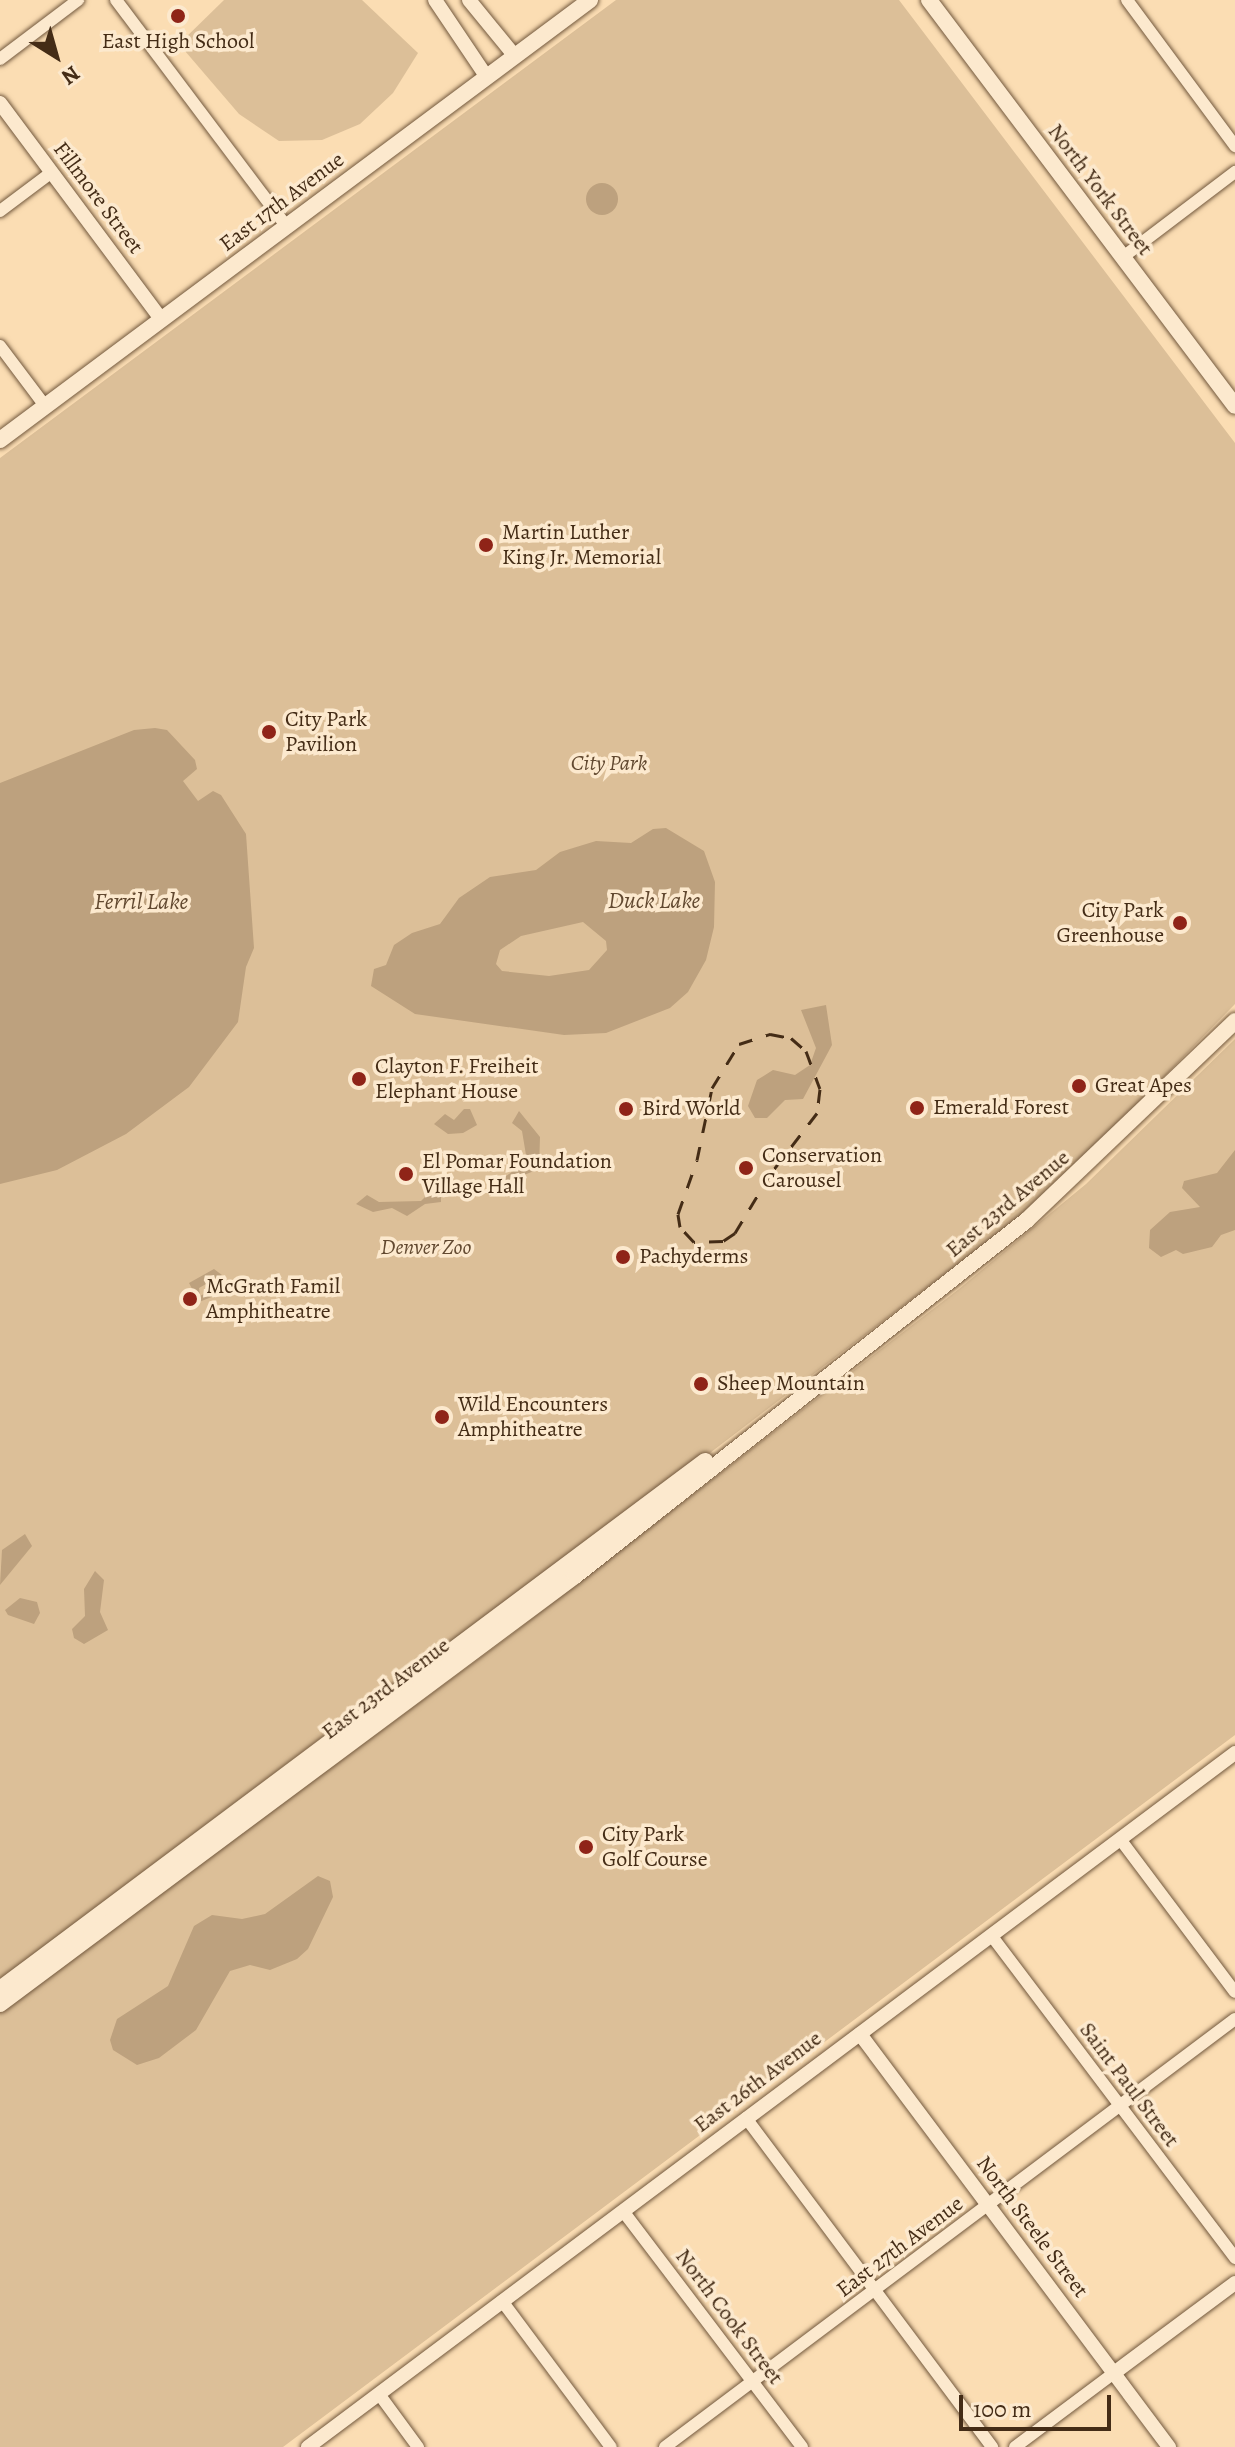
<!DOCTYPE html>
<html>
<head>
<meta charset="utf-8">
<style>
  body { margin:0 }
  #map { position:relative; width:1235px; height:2447px; overflow:hidden; background:#fbddb3; font-family:Alegreya,serif }
  div>[style] { position:absolute }
  [style*='--x'] { left:calc(var(--x)*1px); top:calc(var(--y)*1px); width:calc(var(--w)*1px); rotate:calc(var(--a)*1deg) }
  .green>* { inset:0; background:#dcbf98 }
  .water>* { inset:0; background:#bda17e }
  .round { border-radius:50% }
  .roads { filter:drop-shadow(0 0 2px #72583d) drop-shadow(0 0 2px #72583d) }
  .minor>* { height:12px; margin:-6px; padding:0 6px; transform-origin:6px; border-radius:6px; background:#fce9ce }
  .tertiary>* { height:14px; margin:-7px; padding:0 7px; transform-origin:7px; border-radius:7px; background:#fce9ce }
  .secondary>* { height:16px; margin:-8px; padding:0 8px; transform-origin:8px; border-radius:8px; background:#fce9ce }
  .rail>* { height:3px; margin-top:-1.5px; transform-origin:0; background:repeating-linear-gradient(90deg,#442c16 0 14px,transparent 0 28px) }
  .dots>* { width:22px; height:22px; translate:-50% -50%; box-sizing:border-box; border:4px solid #fce9ce; border-radius:50% }
  span { translate:-50% -50%; white-space:nowrap; text-align:center; line-height:1.15; -webkit-text-stroke:7px #fce9ce; paint-order:stroke }
  .poi-label { font-size:22px; color:#442c16 }
  .left { translate:0 -50%; text-align:left }
  .right { translate:-100% -50%; text-align:right }
  .street-label { font-size:22px; color:#442c16 }
  .park-label { font-size:22px; color:#624930; font-style:italic }
  .water-label { font-size:24px; color:#624930; font-style:italic }
  .north { position:absolute; left:16px; top:16px; width:80px; height:80px; -webkit-text-stroke:6px #fce9ce; paint-order:stroke; rotate:143deg; font-size:22px; font-weight:700; line-height:32px; text-align:center; color:#442c16 }
  .north::after { content:''; display:block; margin:auto; width:28px; height:36px; background:#442c16; clip-path:polygon(50% 0,100% 100%,50% 72%,0 100%) }
  .scale { position:absolute; left:959px; top:2395px; width:152px; height:36px; box-sizing:border-box; border:4px solid #442c16; border-top:0; padding-left:10px; font-size:24px; line-height:28px; white-space:nowrap; color:#442c16; -webkit-text-stroke:6px #fce9ce; paint-order:stroke }
</style>
</head>
<body>
<div id="map">
  <div class="green">
    <i style="clip-path:polygon(224px 0,362px 0,418px 53px,393px 93px,360px 124px,322px 140px,279px 141px,239px 114px,179px 44px)"></i>
    <i style="clip-path:polygon(616px 0,899px 0,1235px 443px,1235px 1004px,1072px 1171px,1009px 1225px,559px 1568px,438px 1650px,0 1979px,0 458px)"></i>
    <i style="clip-path:polygon(1235px 1039px,1235px 1735px,283px 2447px,0 2447px,0 2012px,507px 1638px,959px 1289px,1086px 1184px)"></i>
  </div>
  <div class="water">
    <i class="round" style="left:586px;top:183px;width:32px;height:32px"></i>
    <i style="clip-path:polygon(155px 728px,167px 730px,195px 760px,197px 769px,183px 781px,198px 801px,213px 791px,221px 795px,246px 834px,254px 948px,246px 967px,238px 1022px,189px 1087px,126px 1134px,57px 1170px,0 1184px,0 783px,134px 730px)"></i>
    <i style="clip-path:polygon(evenodd,666px 828px,704px 851px,715px 882px,714px 927px,706px 960px,688px 992px,670px 1008px,606px 1033px,564px 1035px,415px 1014px,371px 986px,374px 969px,386px 965px,394px 945px,412px 933px,440px 924px,459px 898px,490px 877px,536px 870px,560px 852px,596px 841px,631px 843px,653px 829px,666px 828px,583px 922px,606px 941px,607px 950px,589px 970px,549px 976px,502px 971px,496px 964px,500px 950px,521px 936px,583px 922px)"></i>
    <i style="clip-path:polygon(826px 1005px,832px 1045px,803px 1099px,785px 1100px,767px 1118px,755px 1118px,748px 1106px,757px 1080px,773px 1070px,795px 1075px,810px 1065px,816px 1048px,801px 1010px)"></i>
    <i style="clip-path:polygon(464px 1109px,470px 1109px,477px 1125px,463px 1133px,448px 1134px,434px 1124px,445px 1114px,454px 1120px)"></i>
    <i style="clip-path:polygon(519px 1111px,540px 1137px,539px 1169px,514px 1179px,497px 1193px,503px 1184px,498px 1182px,527px 1161px,522px 1131px,512px 1123px)"></i>
    <i style="clip-path:polygon(1235px 1150px,1235px 1230px,1221px 1235px,1212px 1247px,1183px 1254px,1176px 1250px,1161px 1257px,1149px 1248px,1150px 1230px,1170px 1212px,1200px 1207px,1182px 1188px,1184px 1181px,1217px 1173px)"></i>
    <i style="clip-path:polygon(444px 1178px,460px 1181px,454px 1188px,441px 1187px,441px 1202px,425px 1204px,407px 1216px,392px 1208px,373px 1212px,356px 1204px,367px 1195px,379px 1202px,421px 1201px)"></i>
    <i style="clip-path:polygon(214px 1269px,222px 1275px,199px 1288px,200px 1296px,224px 1283px,229px 1290px,199px 1302px,189px 1283px)"></i>
    <i style="clip-path:polygon(25px 1534px,32px 1546px,0 1585px,2px 1550px)"></i>
    <i style="clip-path:polygon(95px 1571px,104px 1580px,100px 1612px,108px 1630px,84px 1644px,74px 1638px,72px 1629px,85px 1616px,84px 1589px)"></i>
    <i style="clip-path:polygon(20px 1598px,37px 1602px,40px 1613px,34px 1624px,8px 1615px,5px 1610px)"></i>
    <i style="clip-path:polygon(318px 1876px,330px 1881px,333px 1897px,308px 1949px,297px 1959px,270px 1970px,250px 1965px,230px 1971px,196px 2030px,159px 2058px,137px 2065px,113px 2050px,110px 2040px,117px 2019px,168px 1986px,194px 1926px,212px 1915px,242px 1919px,265px 1914px)"></i>
  </div>
  <div class="roads">
    <div class="minor">
      <i style="--x:116;--y:0;--w:283;--a:53"></i>
      <i style="--x:1127;--y:0;--w:182;--a:53.5"></i>
      <i style="--x:0;--y:59;--w:98;--a:-37.1"></i>
      <i style="--x:0;--y:211;--w:65;--a:-36.9"></i>
      <i style="--x:1123;--y:257;--w:141;--a:-37.2"></i>
      <i style="--x:0;--y:346;--w:75;--a:53.1"></i>
      <i style="--x:1120;--y:1839;--w:191;--a:53.1"></i>
      <i style="--x:991;--y:1935;--w:405;--a:52.9"></i>
      <i style="--x:746;--y:2118;--w:411;--a:53.2"></i>
      <i style="--x:623;--y:2211;--w:296;--a:52.8"></i>
      <i style="--x:502;--y:2301;--w:182;--a:53.3"></i>
      <i style="--x:379;--y:2394;--w:66;--a:53.7"></i>
      <i style="--x:665;--y:2447;--w:713;--a:-36.9"></i>
      <i style="--x:1015;--y:2447;--w:124;--a:-36.8"></i>
    </div>
    <div class="tertiary">
      <i style="--x:435;--y:0;--w:92;--a:56.1"></i>
      <i style="--x:469;--y:0;--w:71;--a:50.7"></i>
      <i style="--x:0;--y:103;--w:269;--a:53.3"></i>
      <i style="--x:860;--y:2034;--w:516;--a:53.2"></i>
      <i style="--x:1114;--y:2373;--w:151;--a:-36.6"></i>
      <i style="--x:308;--y:2447;--w:1158;--a:-36.82"></i>
    </div>
    <div class="secondary">
      <i style="--x:929;--y:0;--w:508;--a:52.99"></i>
      <i style="--x:0;--y:440;--w:736;--a:-36.71"></i>
      <i style="--x:0;--y:1989;--w:881;--a:-36.83"></i>
      <i style="--x:0;--y:2004;--w:717;--a:-36.66"></i>
      <i style="--x:575;--y:1576;--w:575;--a:-38.22"></i>
      <i style="--x:1027;--y:1220;--w:288;--a:-43.7"></i>
    </div>
  </div>
  <div class="rail">
    <i style="--x:770;--y:1034;--w:21;--a:11"></i>
    <i style="--x:791;--y:1038;--w:20;--a:41"></i>
    <i style="--x:806;--y:1051;--w:40;--a:69.8"></i>
    <i style="--x:820;--y:1089;--w:24;--a:97"></i>
    <i style="--x:817;--y:1113;--w:76;--a:127.5"></i>
    <i style="--x:771;--y:1173;--w:70;--a:121"></i>
    <i style="--x:735;--y:1233;--w:14;--a:146"></i>
    <i style="--x:723;--y:1241;--w:29;--a:178"></i>
    <i style="--x:694;--y:1242;--w:21;--a:-133"></i>
    <i style="--x:680;--y:1227;--w:13;--a:-99"></i>
    <i style="--x:678;--y:1214;--w:57;--a:-70.6"></i>
    <i style="--x:697;--y:1160;--w:74;--a:-78.2"></i>
    <i style="--x:712;--y:1088;--w:52;--a:-58.5"></i>
    <i style="--x:739;--y:1044;--w:33;--a:-18"></i>
  </div>
  <div class="dots">
    <i style="left:178px;top:16px;background:#8f2418"></i>
    <i style="left:486px;top:545px;background:#8f2418"></i>
    <i style="left:269px;top:732px;background:#8f2418"></i>
    <i style="left:1180px;top:923px;background:#8f2418"></i>
    <i style="left:359px;top:1079px;background:#8f2418"></i>
    <i style="left:1079px;top:1086px;background:#8f2418"></i>
    <i style="left:917px;top:1108px;background:#8f2418"></i>
    <i style="left:626px;top:1109px;background:#8f2418"></i>
    <i style="left:746px;top:1168px;background:#8f2418"></i>
    <i style="left:406px;top:1174px;background:#8f2418"></i>
    <i style="left:623px;top:1257px;background:#8f2418"></i>
    <i style="left:190px;top:1299px;background:#8f2418"></i>
    <i style="left:701px;top:1384px;background:#8f2418"></i>
    <i style="left:442px;top:1417px;background:#8f2418"></i>
    <i style="left:586px;top:1847px;background:#8f2418"></i>
  </div>
  <div class="poi-label">
    <span style="left:178px;top:42px">East High School</span>
    <span class="left" style="left:502px;top:545px">Martin Luther<br>King Jr. Memorial</span>
    <span class="left" style="left:285px;top:732px">City Park<br>Pavilion</span>
    <span class="right" style="left:1164px;top:923px">City Park<br>Greenhouse</span>
    <span class="left" style="left:375px;top:1079px">Clayton F. Freiheit<br>Elephant House</span>
    <span class="left" style="left:1095px;top:1086px">Great Apes</span>
    <span class="left" style="left:933px;top:1108px">Emerald Forest</span>
    <span class="left" style="left:642px;top:1109px">Bird World</span>
    <span class="left" style="left:762px;top:1168px">Conservation<br>Carousel</span>
    <span class="left" style="left:422px;top:1174px">El Pomar Foundation<br>Village Hall</span>
    <span class="left" style="left:639px;top:1257px">Pachyderms</span>
    <span class="left" style="left:206px;top:1299px">McGrath Famil<br>Amphitheatre</span>
    <span class="left" style="left:717px;top:1384px">Sheep Mountain</span>
    <span class="left" style="left:458px;top:1417px">Wild Encounters<br>Amphitheatre</span>
    <span class="left" style="left:602px;top:1847px">City Park<br>Golf Course</span>
  </div>
  <div class="street-label">
    <span style="left:1100px;top:190px;rotate:53deg">North York Street</span>
    <span style="left:98px;top:198px;rotate:53deg">Fillmore Street</span>
    <span style="left:282px;top:202px;rotate:-37deg">East 17th Avenue</span>
    <span style="left:1008px;top:1204px;rotate:-40deg">East 23rd Avenue</span>
    <span style="left:386px;top:1689px;rotate:-37deg">East 23rd Avenue</span>
    <span style="left:758px;top:2082px;rotate:-37deg">East 26th Avenue</span>
    <span style="left:1129px;top:2085px;rotate:53deg">Saint Paul Street</span>
    <span style="left:1032px;top:2227px;rotate:53deg">North Steele Street</span>
    <span style="left:900px;top:2247px;rotate:-37deg">East 27th Avenue</span>
    <span style="left:729px;top:2317px;rotate:53deg">North Cook Street</span>
  </div>
  <div class="park-label">
    <span style="left:609px;top:764px">City Park</span>
    <span style="left:426px;top:1248px">Denver Zoo</span>
  </div>
  <div class="water-label">
    <span style="left:654px;top:901px">Duck Lake</span>
    <span style="left:141px;top:902px">Ferril Lake</span>
  </div>
  <div class="north">N</div>
  <div class="scale">100 m</div>
</div>
</body>
</html>
